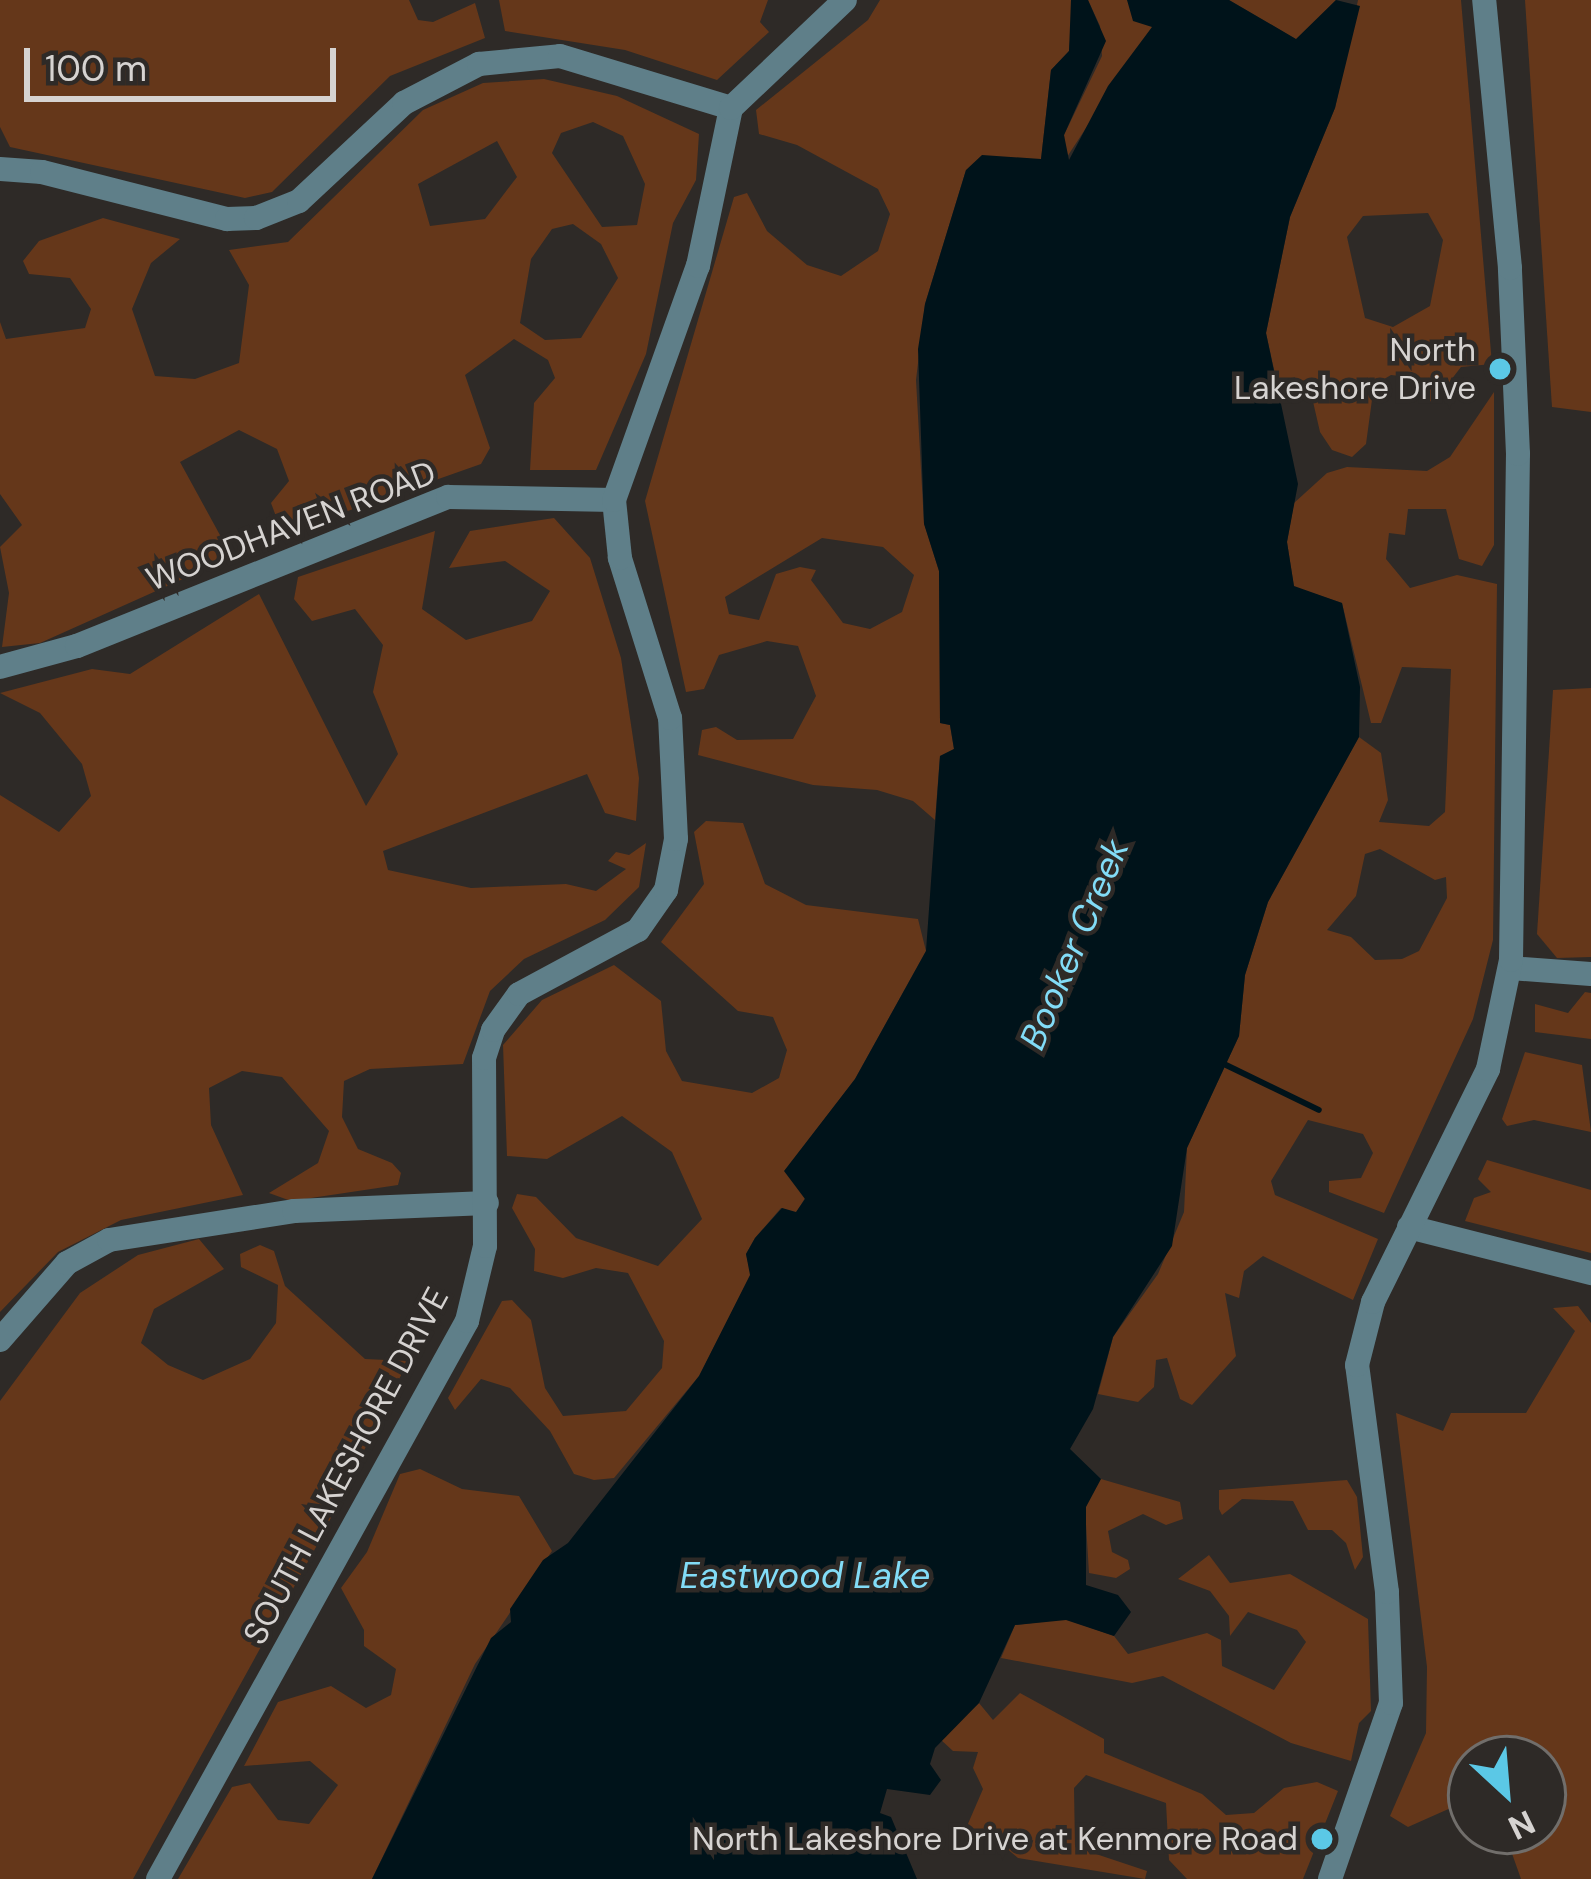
<!DOCTYPE html>
<html>
<head>
<meta charset="utf-8">
<style>
  body { margin:0 }
  #map { position:relative; width:1591px; height:1879px; overflow:hidden; background:#2e2a27; font-family:"DM Sans",sans-serif }
  div>[style] { position:absolute }
  [style*='--x'] { left:calc(var(--x)*1px); top:calc(var(--y)*1px); width:calc(var(--w)*1px); rotate:calc(var(--a)*1deg) }
  .green>* { inset:0; background:#65371a }
  .water>* { inset:0; background:#00131a }
  .stream>* { height:6px; margin:-3px; padding:0 3px; transform-origin:3px; border-radius:3px; background:#00131a }
  .minor>* { height:24px; margin:-12px; padding:0 12px; transform-origin:12px; border-radius:12px; background:#5f7f89 }
  .dots>* { width:33px; height:33px; translate:-50% -50%; box-sizing:border-box; border:6px solid #2e2a27; border-radius:50% }
  span { translate:-50% -50%; white-space:nowrap; text-align:center; line-height:1.15; -webkit-text-stroke:9px #2e2a27; paint-order:stroke }
  .poi-label { font-size:33px; color:#d6d3d1 }
  .right { translate:-100% -50%; text-align:right }
  .street-label { font-size:33px; color:#d6d3d1 }
  .water-label { font-size:36px; color:#82dcf7; font-style:italic }
  .north { position:absolute; left:1447px; top:1735px; width:120px; height:120px; box-sizing:border-box; background:#2e2a27; border:3px solid #716e6b; border-radius:50%; rotate:154deg; font-size:33px; font-weight:700; line-height:48px; text-align:center; color:#d6d3d1 }
  .north::after { content:''; display:block; margin:auto; width:42px; height:54px; background:#5bc8e6; clip-path:polygon(50% 0,100% 100%,50% 72%,0 100%) }
  .scale { position:absolute; left:24px; top:48px; width:312px; height:54px; box-sizing:border-box; border:6px solid #d6d3d1; border-top:0; padding-left:15px; font-size:36px; line-height:42px; white-space:nowrap; color:#d6d3d1; -webkit-text-stroke:9px #2e2a27; paint-order:stroke }
</style>
</head>
<body>
<div id="map">
  <div class="green">
    <i style="clip-path:polygon(0 0,409px 0,418px 20px,433px 22px,475px 3px,485px 38px,390px 76px,272px 192px,245px 198px,10px 147px,0 127px)"></i>
    <i style="clip-path:polygon(499px 0,768px 0,760px 22px,769px 32px,717px 80px,625px 50px,505px 31px)"></i>
    <i style="clip-path:polygon(evenodd,880px 0,1071px 0,1073px 11px,1069px 51px,1051px 70px,1041px 160px,966px 170px,925px 304px,916px 380px,924px 523px,939px 571px,940px 723px,950px 725px,954px 749px,940px 756px,935px 820px,913px 801px,877px 790px,813px 785px,698px 755px,702px 730px,716px 727px,737px 740px,793px 739px,816px 696px,798px 646px,767px 641px,719px 655px,704px 689px,686px 692px,645px 501px,734px 197px,747px 193px,767px 231px,807px 265px,841px 276px,878px 251px,890px 214px,878px 189px,797px 145px,759px 134px,756px 110px,868px 20px,880px 0,822px 538px,883px 547px,914px 575px,902px 612px,870px 629px,843px 623px,811px 580px,816px 570px,800px 567px,776px 574px,759px 620px,729px 614px,725px 597px,822px 538px)"></i>
    <i style="clip-path:polygon(1088px 0,1127px 0,1153px 26px,1065px 160px,1064px 135px,1102px 56px,1100px 26px)"></i>
    <i style="clip-path:polygon(1229px 0,1336px 0,1297px 40px)"></i>
    <i style="clip-path:polygon(evenodd,1358px 0,1461px 0,1492px 364px,1461px 367px,1434px 402px,1424px 400px,1418px 378px,1391px 375px,1374px 385px,1366px 444px,1352px 457px,1332px 450px,1320px 432px,1308px 380px,1277px 383px,1266px 333px,1290px 217px,1335px 108px,1358px 0,1428px 213px,1443px 240px,1430px 306px,1393px 327px,1365px 318px,1347px 237px,1363px 216px,1428px 213px)"></i>
    <i style="clip-path:polygon(1525px 0,1591px 0,1591px 412px,1552px 407px)"></i>
    <i style="clip-path:polygon(evenodd,544px 79px,617px 96px,699px 134px,696px 180px,673px 223px,646px 354px,596px 470px,530px 470px,534px 403px,555px 378px,548px 360px,514px 339px,465px 375px,490px 448px,481px 464px,308px 525px,277px 519px,271px 503px,289px 481px,277px 449px,239px 430px,180px 462px,232px 557px,40px 643px,2px 647px,9px 593px,0 547px,22px 525px,0 494px,0 322px,6px 339px,85px 328px,91px 309px,70px 278px,29px 274px,23px 261px,39px 241px,103px 218px,180px 239px,151px 263px,132px 309px,155px 376px,195px 379px,239px 363px,249px 285px,229px 250px,288px 242px,423px 110px,483px 83px,544px 79px,593px 122px,623px 136px,645px 184px,637px 225px,602px 227px,552px 153px,561px 133px,593px 122px,544px 79px,497px 141px,517px 177px,510px 186px,485px 219px,430px 226px,418px 184px,497px 141px,544px 79px,573px 224px,601px 244px,618px 278px,581px 338px,545px 340px,520px 323px,531px 259px,552px 229px,573px 224px)"></i>
    <i style="clip-path:polygon(evenodd,1494px 392px,1494px 545px,1482px 566px,1459px 559px,1446px 509px,1408px 509px,1405px 535px,1389px 533px,1386px 559px,1410px 588px,1457px 575px,1497px 584px,1493px 940px,1473px 1019px,1384px 1213px,1329px 1192px,1329px 1181px,1361px 1178px,1373px 1153px,1363px 1134px,1308px 1120px,1271px 1181px,1275px 1195px,1378px 1239px,1353px 1300px,1263px 1256px,1244px 1271px,1239px 1298px,1225px 1293px,1236px 1356px,1192px 1405px,1180px 1399px,1167px 1358px,1156px 1360px,1154px 1387px,1138px 1402px,1098px 1394px,1113px 1337px,1158px 1274px,1184px 1212px,1187px 1148px,1239px 1036px,1245px 975px,1268px 902px,1359px 737px,1381px 753px,1388px 800px,1379px 822px,1429px 826px,1445px 812px,1451px 669px,1402px 667px,1381px 723px,1371px 723px,1342px 603px,1294px 587px,1287px 542px,1294px 503px,1327px 473px,1347px 467px,1427px 471px,1450px 457px,1494px 392px,1380px 849px,1435px 880px,1446px 877px,1447px 898px,1419px 951px,1402px 959px,1375px 960px,1351px 937px,1327px 930px,1356px 896px,1365px 854px,1380px 849px)"></i>
    <i style="clip-path:polygon(554px 518px,590px 558px,621px 658px,639px 778px,636px 821px,605px 813px,587px 774px,383px 851px,388px 870px,471px 888px,566px 884px,596px 891px,626px 869px,608px 861px,616px 852px,629px 855px,646px 843px,639px 887px,605px 920px,524px 959px,490px 991px,463px 1064px,370px 1069px,344px 1081px,342px 1117px,358px 1149px,392px 1163px,401px 1173px,398px 1185px,291px 1201px,269px 1193px,318px 1163px,329px 1131px,282px 1077px,242px 1071px,209px 1088px,211px 1125px,243px 1195px,121px 1220px,58px 1252px,0 1312px,0 795px,59px 832px,91px 796px,82px 764px,40px 713px,0 693px,92px 669px,130px 674px,259px 594px,366px 806px,398px 754px,373px 692px,383px 645px,355px 609px,312px 621px,294px 599px,298px 577px,435px 531px,422px 609px,466px 640px,532px 621px,550px 591px,505px 561px,449px 568px,470px 531px)"></i>
    <i style="clip-path:polygon(1591px 688px,1591px 957px,1557px 958px,1537px 934px,1553px 690px)"></i>
    <i style="clip-path:polygon(706px 821px,743px 823px,765px 884px,806px 905px,918px 919px,926px 951px,855px 1079px,785px 1171px,805px 1198px,796px 1213px,781px 1208px,755px 1238px,746px 1254px,751px 1275px,699px 1376px,614px 1478px,594px 1480px,574px 1474px,550px 1431px,510px 1388px,481px 1379px,455px 1410px,448px 1398px,502px 1301px,512px 1300px,531px 1320px,545px 1388px,563px 1416px,626px 1411px,662px 1368px,664px 1341px,628px 1273px,596px 1268px,563px 1278px,534px 1271px,535px 1249px,512px 1208px,517px 1194px,536px 1197px,576px 1238px,658px 1266px,702px 1219px,672px 1152px,622px 1116px,547px 1159px,507px 1156px,503px 1045px,542px 1000px,614px 965px,661px 1001px,666px 1051px,682px 1081px,752px 1093px,779px 1078px,787px 1050px,773px 1017px,738px 1011px,661px 942px,704px 884px,694px 832px)"></i>
    <i style="clip-path:polygon(1585px 992px,1591px 993px,1591px 1039px,1535px 1032px,1535px 1004px,1568px 1013px)"></i>
    <i style="clip-path:polygon(1525px 1052px,1582px 1065px,1591px 1132px,1534px 1120px,1507px 1126px,1502px 1119px)"></i>
    <i style="clip-path:polygon(1487px 1160px,1591px 1190px,1591px 1253px,1465px 1221px,1474px 1198px,1491px 1192px,1478px 1179px)"></i>
    <i style="clip-path:polygon(199px 1239px,224px 1269px,154px 1309px,141px 1343px,168px 1365px,203px 1380px,250px 1359px,276px 1323px,278px 1285px,241px 1267px,240px 1254px,260px 1245px,274px 1251px,285px 1286px,365px 1359px,408px 1361px,321px 1538px,133px 1879px,0 1879px,0 1401px,80px 1293px,138px 1255px)"></i>
    <i style="clip-path:polygon(1578px 1306px,1591px 1323px,1591px 1879px,1521px 1879px,1504px 1831px,1543px 1831px,1543px 1759px,1471px 1759px,1471px 1799px,1408px 1827px,1390px 1816px,1426px 1733px,1427px 1667px,1396px 1413px,1443px 1431px,1451px 1413px,1526px 1413px,1575px 1331px,1553px 1308px)"></i>
    <i style="clip-path:polygon(420px 1469px,462px 1489px,519px 1496px,552px 1551px,475px 1664px,372px 1879px,178px 1879px,232px 1787px,250px 1783px,278px 1820px,309px 1824px,338px 1785px,310px 1761px,244px 1766px,278px 1702px,331px 1686px,366px 1708px,391px 1695px,396px 1669px,364px 1646px,364px 1630px,341px 1588px,367px 1552px,400px 1474px)"></i>
    <i style="clip-path:polygon(1101px 1479px,1180px 1502px,1183px 1519px,1166px 1525px,1143px 1514px,1108px 1531px,1112px 1552px,1128px 1560px,1130px 1569px,1116px 1578px,1089px 1573px,1085px 1508px,1092px 1483px)"></i>
    <i style="clip-path:polygon(1347px 1480px,1357px 1497px,1363px 1557px,1355px 1570px,1346px 1543px,1332px 1530px,1308px 1530px,1293px 1501px,1242px 1499px,1222px 1515px,1219px 1509px,1219px 1490px)"></i>
    <i style="clip-path:polygon(1209px 1555px,1230px 1583px,1290px 1574px,1368px 1619px,1371px 1711px,1359px 1723px,1351px 1761px,1291px 1743px,1163px 1676px,1132px 1683px,1001px 1658px,1015px 1625px,1066px 1619px,1114px 1636px,1128px 1654px,1207px 1633px,1221px 1640px,1222px 1666px,1274px 1690px,1306px 1642px,1297px 1630px,1248px 1612px,1230px 1636px,1229px 1616px,1210px 1591px,1178px 1579px)"></i>
    <i style="clip-path:polygon(1020px 1693px,1104px 1739px,1104px 1753px,1202px 1794px,1226px 1815px,1254px 1813px,1284px 1788px,1317px 1782px,1338px 1791px,1303px 1879px,1187px 1879px,1169px 1860px,1166px 1803px,1086px 1775px,1074px 1788px,1075px 1847px,1147px 1871px,1145px 1879px,1018px 1858px,999px 1842px,964px 1833px,983px 1789px,973px 1768px,978px 1752px,953px 1751px,940px 1739px,979px 1703px,993px 1720px)"></i>
  </div>
  <div class="water">
    <i style="clip-path:polygon(1071px 0,1088px 0,1106px 41px,1064px 135px,1069px 160px,1108px 86px,1152px 27px,1133px 21px,1127px 0,1229px 0,1296px 39px,1336px 0,1360px 6px,1335px 108px,1290px 217px,1266px 333px,1298px 484px,1287px 542px,1294px 586px,1342px 603px,1360px 687px,1359px 737px,1268px 902px,1245px 975px,1239px 1036px,1187px 1148px,1172px 1246px,1113px 1337px,1093px 1409px,1070px 1449px,1101px 1479px,1086px 1507px,1086px 1585px,1118px 1595px,1131px 1612px,1114px 1636px,1066px 1620px,1015px 1625px,979px 1703px,935px 1748px,930px 1764px,941px 1780px,930px 1795px,887px 1789px,880px 1813px,891px 1817px,917px 1879px,372px 1879px,491px 1638px,511px 1622px,510px 1609px,543px 1560px,568px 1543px,699px 1376px,750px 1275px,746px 1254px,755px 1238px,782px 1208px,796px 1212px,805px 1199px,784px 1171px,855px 1079px,926px 951px,940px 756px,954px 749px,950px 725px,940px 723px,939px 571px,924px 524px,918px 349px,925px 304px,966px 170px,982px 155px,1041px 159px,1051px 70px,1069px 51px)"></i>
  </div>
  <div class="stream">
    <i style="--x:1226;--y:1065;--w:103;--a:25.8"></i>
  </div>
  <div class="minor">
    <i style="--x:0;--y:169;--w:42;--a:4.1"></i>
    <i style="--x:42;--y:172;--w:191;--a:14.3"></i>
    <i style="--x:227;--y:219;--w:29;--a:-2"></i>
    <i style="--x:256;--y:218;--w:46;--a:-21.6"></i>
    <i style="--x:299;--y:201;--w:144;--a:-43"></i>
    <i style="--x:404;--y:103;--w:85;--a:-27.5"></i>
    <i style="--x:479;--y:64;--w:81;--a:-5.6"></i>
    <i style="--x:560;--y:56;--w:179;--a:16.9"></i>
    <i style="--x:0;--y:667;--w:80;--a:-15.3"></i>
    <i style="--x:77;--y:646;--w:400;--a:-21.9"></i>
    <i style="--x:448;--y:497;--w:166;--a:1"></i>
    <i style="--x:1510;--y:968;--w:81;--a:4.2"></i>
    <i style="--x:1409;--y:1227;--w:188;--a:14.2"></i>
    <i style="--x:0;--y:1340;--w:102;--a:-49"></i>
    <i style="--x:67;--y:1263;--w:48;--a:-28.7"></i>
    <i style="--x:109;--y:1240;--w:187;--a:-8.9"></i>
    <i style="--x:294;--y:1211;--w:193;--a:-2.4"></i>
    <i style="--x:158;--y:1879;--w:638;--a:-61.02"></i>
    <i style="--x:467;--y:1321;--w:77;--a:-76.5"></i>
    <i style="--x:485;--y:1246;--w:188;--a:-90.3"></i>
    <i style="--x:484;--y:1058;--w:29;--a:-72"></i>
    <i style="--x:493;--y:1030;--w:44;--a:-54.2"></i>
    <i style="--x:519;--y:994;--w:135;--a:-28.3"></i>
    <i style="--x:638;--y:930;--w:49;--a:-55"></i>
    <i style="--x:666;--y:890;--w:52;--a:-78.9"></i>
    <i style="--x:676;--y:839;--w:121;--a:-92.8"></i>
    <i style="--x:670;--y:718;--w:168;--a:-107.4"></i>
    <i style="--x:620;--y:558;--w:58;--a:-95.9"></i>
    <i style="--x:614;--y:500;--w:249;--a:-70.3"></i>
    <i style="--x:698;--y:266;--w:161;--a:-78.2"></i>
    <i style="--x:731;--y:108;--w:157;--a:-43.5"></i>
    <i style="--x:1330;--y:1879;--w:186;--a:-70.9"></i>
    <i style="--x:1391;--y:1703;--w:111;--a:-92.1"></i>
    <i style="--x:1387;--y:1592;--w:229;--a:-97.5"></i>
    <i style="--x:1357;--y:1365;--w:65;--a:-75.7"></i>
    <i style="--x:1373;--y:1302;--w:260;--a:-63.7"></i>
    <i style="--x:1488;--y:1069;--w:111;--a:-78.1"></i>
    <i style="--x:1511;--y:960;--w:506;--a:-89.21"></i>
    <i style="--x:1518;--y:454;--w:186;--a:-92.5"></i>
    <i style="--x:1510;--y:268;--w:269;--a:-95.5"></i>
  </div>
  <div class="dots">
    <i style="left:1500px;top:369px;background:#5bc8e6"></i>
    <i style="left:1322px;top:1839px;background:#5bc8e6"></i>
  </div>
  <div class="poi-label">
    <span class="right" style="left:1476px;top:369px">North<br>Lakeshore Drive</span>
    <span class="right" style="left:1298px;top:1839px">North Lakeshore Drive at Kenmore Road</span>
  </div>
  <div class="street-label">
    <span style="left:291px;top:526px;rotate:-21deg">WOODHAVEN ROAD</span>
    <span style="left:346px;top:1466px;rotate:-62deg">SOUTH LAKESHORE DRIVE</span>
  </div>
  <div class="water-label">
    <span style="left:1074px;top:944px;rotate:-67deg">Booker Creek</span>
    <span style="left:805px;top:1576px">Eastwood Lake</span>
  </div>
  <div class="north">N</div>
  <div class="scale">100 m</div>
</div>
</body>
</html>
